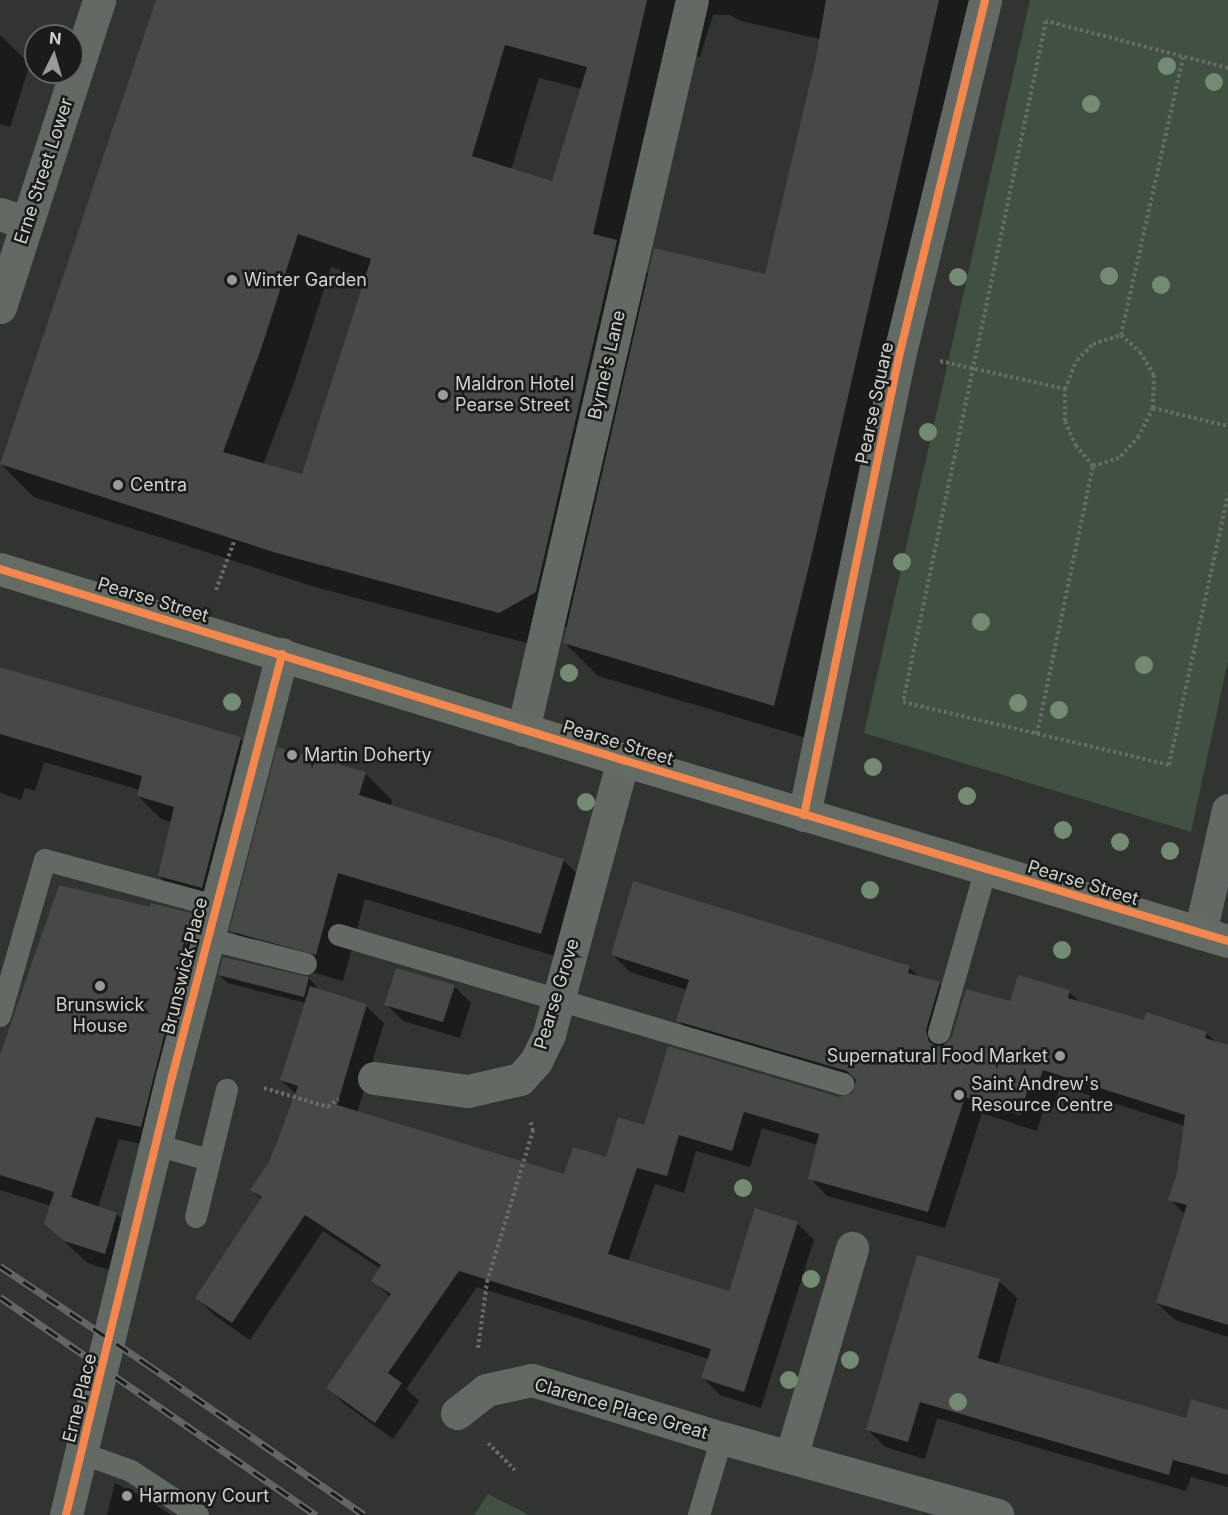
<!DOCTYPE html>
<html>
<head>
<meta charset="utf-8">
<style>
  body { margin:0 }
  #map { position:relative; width:1228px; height:1515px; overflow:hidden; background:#313431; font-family:Inter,sans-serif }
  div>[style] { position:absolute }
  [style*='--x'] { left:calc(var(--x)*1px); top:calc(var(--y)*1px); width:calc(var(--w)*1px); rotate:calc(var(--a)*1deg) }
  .green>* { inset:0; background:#415141 }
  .shadow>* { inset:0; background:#0007 }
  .building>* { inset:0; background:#474947 }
  .path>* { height:4px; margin-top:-2px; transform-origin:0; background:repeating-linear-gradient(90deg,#666b66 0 3px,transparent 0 6px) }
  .service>* { height:22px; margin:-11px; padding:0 11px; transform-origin:11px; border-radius:11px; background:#636a63 }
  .minor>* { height:33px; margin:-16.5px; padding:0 16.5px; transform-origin:16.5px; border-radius:16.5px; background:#636a63 }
  .tertiary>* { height:33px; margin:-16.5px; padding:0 16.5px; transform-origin:16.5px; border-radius:16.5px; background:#636a63 }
  .secondary>* { height:33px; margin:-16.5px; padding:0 16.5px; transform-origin:16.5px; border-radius:16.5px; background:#646c64 }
  .rail>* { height:7px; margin-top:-3.5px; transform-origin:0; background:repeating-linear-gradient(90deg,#191c19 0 14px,#666a66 0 28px); box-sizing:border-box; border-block:2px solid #666a66 }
  .cycleway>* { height:8px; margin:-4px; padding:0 4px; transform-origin:4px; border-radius:4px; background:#f5874c }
  .trees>* { width:18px; height:18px; margin:-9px; border-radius:50%; background:#728b72 }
  .dots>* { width:16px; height:16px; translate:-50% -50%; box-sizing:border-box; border:3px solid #191c19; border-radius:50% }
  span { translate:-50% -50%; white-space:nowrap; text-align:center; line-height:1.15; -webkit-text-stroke:5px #191c19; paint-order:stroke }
  .street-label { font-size:18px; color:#cfd2cf }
  .poi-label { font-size:18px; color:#cfd2cf }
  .left { translate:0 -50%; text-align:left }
  .right { translate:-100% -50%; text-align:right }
  .north { position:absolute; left:24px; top:24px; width:60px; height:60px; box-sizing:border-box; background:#191c19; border:2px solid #626562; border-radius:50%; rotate:5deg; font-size:16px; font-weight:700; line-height:24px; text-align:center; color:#cfd2cf }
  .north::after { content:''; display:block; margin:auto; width:21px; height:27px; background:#989b98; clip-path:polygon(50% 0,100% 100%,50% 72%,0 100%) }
</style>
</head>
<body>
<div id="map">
  <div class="green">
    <i style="clip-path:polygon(1030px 0,1228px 0,1228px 661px,1191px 832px,864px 733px)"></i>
    <i style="clip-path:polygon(488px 1494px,525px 1513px,528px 1515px,474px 1515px)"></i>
  </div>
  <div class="shadow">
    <i style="clip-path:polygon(evenodd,157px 0,981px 0,807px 738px,598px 676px,564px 642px,568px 626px,534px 645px,315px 587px,34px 497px,0 463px,157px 0,713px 15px,730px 15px,741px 21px,820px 39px,766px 276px,649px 274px,629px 254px,676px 51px,700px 57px,713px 15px,157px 0,539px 78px,582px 89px,553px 183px,511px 170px,539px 78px,157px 0,331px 267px,367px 279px,303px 476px,263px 465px,294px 383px,331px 267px)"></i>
    <i style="clip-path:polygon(0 35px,30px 64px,10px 127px,0 124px)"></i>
    <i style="clip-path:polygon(0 667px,240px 739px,263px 762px,224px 910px,182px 899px,159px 876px,172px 822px,161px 819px,138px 796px,140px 790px,44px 762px,35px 791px,25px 788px,21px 800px,0 793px)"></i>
    <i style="clip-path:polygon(365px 773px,392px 800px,391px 806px,563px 860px,590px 887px,568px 960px,365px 899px,343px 981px,258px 957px,231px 930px)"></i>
    <i style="clip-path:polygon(151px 909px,194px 916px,217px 939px,163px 1149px,119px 1139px,98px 1208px,117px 1214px,140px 1237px,128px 1276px,88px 1263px,69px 1246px,46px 1223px,52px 1206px,0 1190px,0 1059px)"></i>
    <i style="clip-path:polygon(613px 955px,909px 967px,920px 978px,939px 983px,956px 1001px,943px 1048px,1011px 1003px,1069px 992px,1080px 1002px,1145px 1021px,1206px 1033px,1217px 1043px,1228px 1047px,1228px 1337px,1175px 1320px,1157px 1303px,1185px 1215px,1170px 1199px,1179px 1173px,1185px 1126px,1060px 1086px,1052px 1110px,1044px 1108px,1037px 1131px,982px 1113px,945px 1228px,827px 1196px,810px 1178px,818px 1145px,762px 1128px,750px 1167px,696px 1151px,684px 1193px,655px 1184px,628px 1262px,730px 1293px,797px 1223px,814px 1240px,761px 1408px,720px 1395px,703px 1378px,709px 1359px,477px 1287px,406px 1389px,419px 1401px,393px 1439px,346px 1405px,328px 1388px,391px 1298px,373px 1280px,381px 1269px,323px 1231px,250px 1340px,214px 1315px,197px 1298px,262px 1200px,252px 1190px,271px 1161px,296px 1094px,281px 1080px,306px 1003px,228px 983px,219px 975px,309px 978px,317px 987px,316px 990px,366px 1006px,384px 1023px,357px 1113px,565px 1176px,607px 1159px,645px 1126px,669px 1048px,839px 1099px,854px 1095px,856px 1085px,695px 1038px,678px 1020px,687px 990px,630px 972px)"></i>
    <i style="clip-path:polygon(454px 986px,471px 1003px,460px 1038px,403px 1021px,386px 1004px)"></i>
    <i style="clip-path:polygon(999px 1281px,1017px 1298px,998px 1365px,1187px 1419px,1228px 1411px,1228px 1487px,1191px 1477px,1186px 1491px,937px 1418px,925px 1459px,885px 1447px,867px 1429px)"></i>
    <i style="clip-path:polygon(115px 1483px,147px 1499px,171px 1515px,107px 1515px)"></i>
  </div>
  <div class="building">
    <i style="clip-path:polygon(evenodd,156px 0,647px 0,593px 234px,617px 240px,536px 592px,499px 613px,280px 554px,0 464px,156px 0,505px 45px,587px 67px,552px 181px,472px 156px,505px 45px,156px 0,298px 234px,371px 259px,302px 474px,223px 452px,261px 349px,298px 234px)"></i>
    <i style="clip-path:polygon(826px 0,939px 0,810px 562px,774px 706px,563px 643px,654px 248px,765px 274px,816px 57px)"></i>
    <i style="clip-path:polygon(0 667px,241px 737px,202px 888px,158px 876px,174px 807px,137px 796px,142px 776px,0 734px)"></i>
    <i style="clip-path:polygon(277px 747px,366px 772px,359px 795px,564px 859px,541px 934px,338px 873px,316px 955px,229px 931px)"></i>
    <i style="clip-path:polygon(633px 881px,910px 966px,908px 973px,940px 982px,926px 1030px,929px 1042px,936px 1046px,943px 1046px,952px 1037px,966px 989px,1010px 1001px,1018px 975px,1070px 990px,1068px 998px,1144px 1020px,1146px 1012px,1207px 1032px,1205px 1038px,1228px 1045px,1228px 1325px,1156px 1303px,1187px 1205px,1168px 1200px,1177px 1173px,1185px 1115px,1043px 1070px,1035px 1093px,1027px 1092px,1020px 1115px,965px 1097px,928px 1212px,808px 1179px,819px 1134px,744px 1112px,732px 1151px,679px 1135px,667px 1176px,637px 1168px,608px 1254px,729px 1291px,755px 1208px,798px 1222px,744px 1392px,701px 1378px,711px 1349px,459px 1271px,388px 1373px,402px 1383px,375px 1423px,326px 1388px,391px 1294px,371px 1281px,381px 1265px,305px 1215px,232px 1323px,195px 1298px,262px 1197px,250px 1190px,270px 1160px,298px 1086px,280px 1080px,310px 986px,367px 1004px,337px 1105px,564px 1174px,573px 1147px,606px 1157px,618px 1117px,644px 1125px,668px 1046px,839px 1097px,853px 1093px,856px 1080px,847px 1071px,676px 1021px,689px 980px,611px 955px)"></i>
    <i style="clip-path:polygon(59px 885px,150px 907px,151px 903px,195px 914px,141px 1127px,96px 1117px,71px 1197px,117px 1213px,105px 1254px,64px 1241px,44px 1224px,54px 1192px,0 1175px,0 1055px)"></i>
    <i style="clip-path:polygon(223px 957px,309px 977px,304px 997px,218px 975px)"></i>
    <i style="clip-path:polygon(396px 968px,455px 985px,443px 1022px,384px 1005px)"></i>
    <i style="clip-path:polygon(917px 1255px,1000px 1279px,978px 1358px,1186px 1418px,1191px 1399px,1228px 1410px,1228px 1475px,1173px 1460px,1169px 1475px,920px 1402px,908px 1442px,866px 1430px)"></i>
  </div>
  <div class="path">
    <i style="--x:1228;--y:68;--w:188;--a:-165.5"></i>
    <i style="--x:1046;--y:21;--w:696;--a:101.86"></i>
    <i style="--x:903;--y:702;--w:273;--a:13.3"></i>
    <i style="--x:1169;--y:765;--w:277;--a:-77.7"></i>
    <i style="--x:1121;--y:335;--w:25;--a:42"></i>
    <i style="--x:1140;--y:352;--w:27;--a:59"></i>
    <i style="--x:1154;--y:375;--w:33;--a:92"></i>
    <i style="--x:1153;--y:408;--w:31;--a:117"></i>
    <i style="--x:1139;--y:436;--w:30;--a:132"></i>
    <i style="--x:1119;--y:458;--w:27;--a:163"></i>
    <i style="--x:1093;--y:466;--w:26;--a:-130"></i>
    <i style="--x:1076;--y:446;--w:27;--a:-114"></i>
    <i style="--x:1065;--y:421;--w:32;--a:-90"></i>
    <i style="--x:1065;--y:389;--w:31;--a:-68"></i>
    <i style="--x:1077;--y:360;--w:23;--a:-45"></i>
    <i style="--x:1093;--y:344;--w:29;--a:-18"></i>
    <i style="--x:1121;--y:335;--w:285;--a:-77.4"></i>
    <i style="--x:940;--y:361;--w:128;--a:12.6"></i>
    <i style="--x:1153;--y:408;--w:77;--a:13.5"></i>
    <i style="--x:216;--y:590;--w:54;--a:-69.6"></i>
    <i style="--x:1037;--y:734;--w:274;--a:-78.2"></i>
    <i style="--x:264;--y:1088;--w:67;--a:16.5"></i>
    <i style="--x:328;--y:1107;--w:13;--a:-39"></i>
    <i style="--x:478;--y:1348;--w:67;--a:-82.2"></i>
    <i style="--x:487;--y:1282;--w:158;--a:-73.1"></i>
    <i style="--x:533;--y:1131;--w:11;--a:-105"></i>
    <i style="--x:488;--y:1443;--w:38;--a:45"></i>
  </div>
  <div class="service">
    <i style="--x:339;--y:935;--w:526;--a:16.47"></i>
    <i style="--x:208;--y:939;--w:101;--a:14.3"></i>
    <i style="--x:0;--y:1016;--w:162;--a:-73.9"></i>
    <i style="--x:45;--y:860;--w:177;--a:15.1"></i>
    <i style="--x:939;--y:1033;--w:171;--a:-74"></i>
    <i style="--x:156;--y:1145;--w:55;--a:15.8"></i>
    <i style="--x:196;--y:1217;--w:131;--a:-76.3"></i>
    <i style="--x:81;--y:1453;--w:53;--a:19.8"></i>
    <i style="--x:131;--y:1471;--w:80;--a:33.3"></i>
    <i style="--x:699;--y:1515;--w:80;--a:-73.4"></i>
  </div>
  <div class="minor">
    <i style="--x:0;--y:214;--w:28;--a:18"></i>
    <i style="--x:523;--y:730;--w:749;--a:-76.97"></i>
    <i style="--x:804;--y:815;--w:473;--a:-78.3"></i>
    <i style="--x:900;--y:352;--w:362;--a:-76.4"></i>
    <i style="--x:1200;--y:933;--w:126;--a:-77.2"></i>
    <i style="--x:374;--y:1078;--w:95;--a:7.9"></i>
    <i style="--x:468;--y:1091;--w:53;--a:-13"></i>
    <i style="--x:520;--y:1079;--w:24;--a:-48"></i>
    <i style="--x:536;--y:1061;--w:30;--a:-64"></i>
    <i style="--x:549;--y:1034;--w:284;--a:-74.9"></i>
    <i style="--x:457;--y:1413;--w:37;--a:-38"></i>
    <i style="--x:486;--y:1390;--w:47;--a:-12.3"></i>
    <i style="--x:532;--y:1380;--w:199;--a:17"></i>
    <i style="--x:722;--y:1438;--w:286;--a:15.6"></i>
    <i style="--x:791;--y:1457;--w:218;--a:-73.7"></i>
    <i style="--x:66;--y:1515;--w:451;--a:-76.4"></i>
    <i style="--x:172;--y:1077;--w:437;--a:-75.4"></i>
  </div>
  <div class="tertiary">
    <i style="--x:0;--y:307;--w:323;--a:-72.1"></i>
  </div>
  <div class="secondary">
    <i style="--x:0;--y:569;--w:652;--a:17.04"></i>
    <i style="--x:623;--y:760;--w:631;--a:16.66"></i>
  </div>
  <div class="rail">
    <i style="--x:0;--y:1266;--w:177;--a:33.7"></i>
    <i style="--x:147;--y:1364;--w:264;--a:34.8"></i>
    <i style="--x:0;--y:1297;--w:384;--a:34.6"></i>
  </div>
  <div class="cycleway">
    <i style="--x:0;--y:569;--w:652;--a:17.04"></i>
    <i style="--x:623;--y:760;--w:631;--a:16.66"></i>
    <i style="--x:804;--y:815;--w:473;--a:-78.3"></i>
    <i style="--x:900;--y:352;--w:362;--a:-76.4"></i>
    <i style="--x:66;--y:1515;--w:451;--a:-76.4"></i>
    <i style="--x:172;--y:1077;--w:437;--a:-75.4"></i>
  </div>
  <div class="trees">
    <i style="left:1167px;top:66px"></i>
    <i style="left:1214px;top:82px"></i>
    <i style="left:1091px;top:104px"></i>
    <i style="left:1109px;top:276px"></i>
    <i style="left:958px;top:277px"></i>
    <i style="left:1161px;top:285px"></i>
    <i style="left:928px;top:432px"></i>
    <i style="left:902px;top:562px"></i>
    <i style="left:981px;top:622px"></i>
    <i style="left:1144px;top:665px"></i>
    <i style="left:569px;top:673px"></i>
    <i style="left:232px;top:702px"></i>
    <i style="left:1018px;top:703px"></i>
    <i style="left:1059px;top:710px"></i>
    <i style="left:873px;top:767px"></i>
    <i style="left:967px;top:796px"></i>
    <i style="left:586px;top:802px"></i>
    <i style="left:1063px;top:830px"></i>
    <i style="left:1120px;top:842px"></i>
    <i style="left:1170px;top:851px"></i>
    <i style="left:870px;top:890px"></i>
    <i style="left:1062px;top:950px"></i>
    <i style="left:743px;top:1188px"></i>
    <i style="left:811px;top:1279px"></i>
    <i style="left:850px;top:1360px"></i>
    <i style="left:789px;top:1380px"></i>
    <i style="left:958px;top:1402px"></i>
  </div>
  <div class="dots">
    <i style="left:232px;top:280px;background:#989b98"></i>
    <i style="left:443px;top:395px;background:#989b98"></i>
    <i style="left:118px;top:485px;background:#989b98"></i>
    <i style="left:292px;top:755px;background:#989b98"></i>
    <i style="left:100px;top:986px;background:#989b98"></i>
    <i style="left:1060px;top:1056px;background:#989b98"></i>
    <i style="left:959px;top:1095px;background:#989b98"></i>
    <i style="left:127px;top:1496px;background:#989b98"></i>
  </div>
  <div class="street-label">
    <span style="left:44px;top:171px;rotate:-72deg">Erne Street Lower</span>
    <span style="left:607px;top:365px;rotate:-77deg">Byrne's Lane</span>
    <span style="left:875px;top:403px;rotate:-78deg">Pearse Square</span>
    <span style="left:153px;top:600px;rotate:17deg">Pearse Street</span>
    <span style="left:618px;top:743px;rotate:17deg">Pearse Street</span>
    <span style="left:1083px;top:883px;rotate:17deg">Pearse Street</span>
    <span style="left:185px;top:966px;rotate:-76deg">Brunswick Place</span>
    <span style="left:557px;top:994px;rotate:-73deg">Pearse Grove</span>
    <span style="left:80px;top:1398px;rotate:-76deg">Erne Place</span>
    <span style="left:621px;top:1409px;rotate:16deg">Clarence Place Great</span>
  </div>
  <div class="poi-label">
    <span class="left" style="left:244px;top:280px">Winter Garden</span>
    <span class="left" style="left:455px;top:395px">Maldron Hotel<br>Pearse Street</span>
    <span class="left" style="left:130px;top:485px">Centra</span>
    <span class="left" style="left:304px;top:755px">Martin Doherty</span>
    <span style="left:100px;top:1016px">Brunswick<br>House</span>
    <span class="right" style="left:1048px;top:1056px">Supernatural Food Market</span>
    <span class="left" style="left:971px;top:1095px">Saint Andrew's<br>Resource Centre</span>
    <span class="left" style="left:139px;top:1496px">Harmony Court</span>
  </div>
  <div class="north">N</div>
</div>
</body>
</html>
